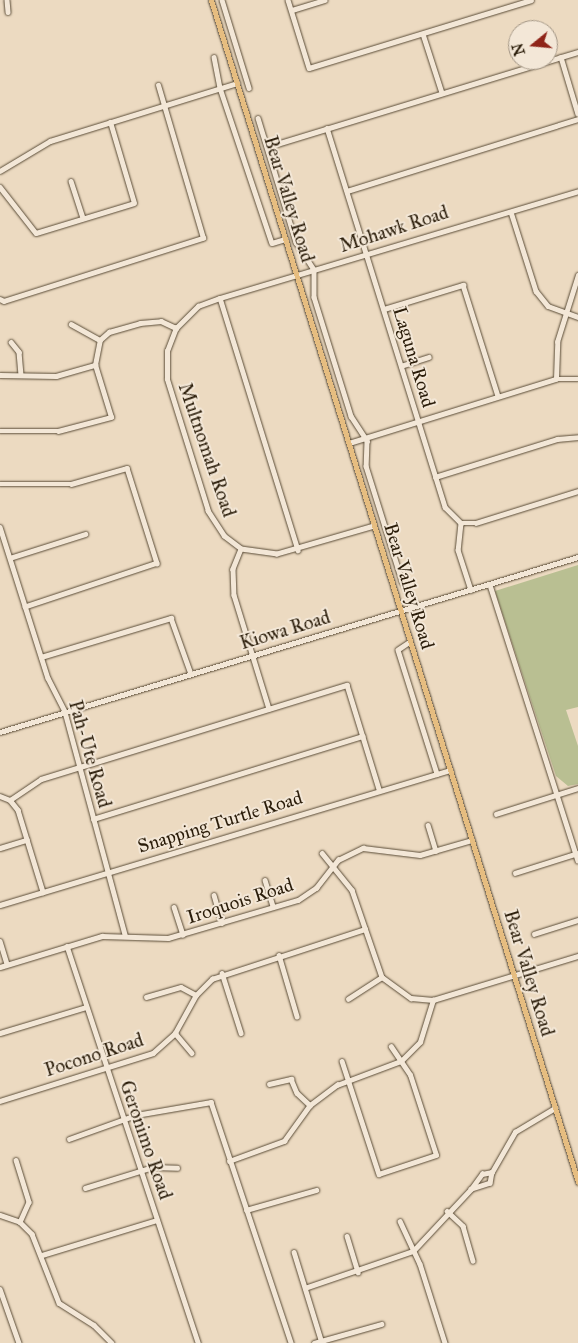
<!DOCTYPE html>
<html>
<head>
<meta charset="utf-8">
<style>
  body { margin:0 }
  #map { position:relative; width:578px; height:1343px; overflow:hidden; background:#ecdac1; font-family:"IM FELL Great Primer",serif }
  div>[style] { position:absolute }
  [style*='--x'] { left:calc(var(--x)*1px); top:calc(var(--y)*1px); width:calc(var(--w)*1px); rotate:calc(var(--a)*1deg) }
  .green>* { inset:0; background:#b9bf92 }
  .roads { filter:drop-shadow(0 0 1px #5a4c37) drop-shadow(0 0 1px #5a4c37) }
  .minor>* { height:4.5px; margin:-2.25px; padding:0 2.25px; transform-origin:2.25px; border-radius:2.25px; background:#f3e7d7 }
  .major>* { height:5px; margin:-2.5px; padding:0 2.5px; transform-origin:2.5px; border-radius:2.5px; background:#e6bd80 }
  span { translate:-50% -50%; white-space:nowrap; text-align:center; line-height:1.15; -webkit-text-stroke:4px #f3e7d7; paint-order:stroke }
  .street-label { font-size:19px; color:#2a1c09 }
  .north { position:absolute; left:508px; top:20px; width:50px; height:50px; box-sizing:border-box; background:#f3e7d7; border:1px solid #a39685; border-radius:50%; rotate:253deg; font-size:14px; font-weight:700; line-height:20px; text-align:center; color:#2a1c09 }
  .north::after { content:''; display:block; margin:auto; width:18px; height:22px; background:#8f2418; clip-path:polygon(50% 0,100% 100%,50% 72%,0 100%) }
</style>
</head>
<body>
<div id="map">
  <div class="green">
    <i style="clip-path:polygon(578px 565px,578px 707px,566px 710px,578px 746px,578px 784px,568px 786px,556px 776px,495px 591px)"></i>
  </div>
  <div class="roads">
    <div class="minor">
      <i style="--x:7;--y:0;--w:12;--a:85"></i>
      <i style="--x:222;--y:0;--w:92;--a:72.9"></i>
      <i style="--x:288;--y:0;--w:71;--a:72.8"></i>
      <i style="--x:309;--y:68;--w:232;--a:-17"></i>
      <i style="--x:292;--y:10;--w:34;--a:-17"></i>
      <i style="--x:423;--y:34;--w:62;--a:72.1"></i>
      <i style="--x:214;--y:57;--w:32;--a:79"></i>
      <i style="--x:220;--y:88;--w:163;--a:71.5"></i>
      <i style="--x:272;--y:243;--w:14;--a:-17"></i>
      <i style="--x:561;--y:57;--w:59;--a:73.4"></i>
      <i style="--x:258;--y:118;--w:130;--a:73"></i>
      <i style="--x:296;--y:242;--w:33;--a:57"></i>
      <i style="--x:314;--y:270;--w:27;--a:90"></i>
      <i style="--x:314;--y:297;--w:125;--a:72.7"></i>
      <i style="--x:351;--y:416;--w:30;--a:57"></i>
      <i style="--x:367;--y:441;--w:25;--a:92"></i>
      <i style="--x:366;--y:466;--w:121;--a:72.6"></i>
      <i style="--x:402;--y:581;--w:29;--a:59"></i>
      <i style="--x:327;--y:128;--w:397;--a:72.7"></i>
      <i style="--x:445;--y:507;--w:23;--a:45"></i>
      <i style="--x:461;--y:523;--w:27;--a:96"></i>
      <i style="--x:458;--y:550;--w:42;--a:72"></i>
      <i style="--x:267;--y:147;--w:325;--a:-17"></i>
      <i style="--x:0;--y:171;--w:58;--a:-31"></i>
      <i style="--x:50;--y:141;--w:196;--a:-17.2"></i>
      <i style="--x:71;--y:181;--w:39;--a:72"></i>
      <i style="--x:0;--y:187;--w:58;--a:52"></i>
      <i style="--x:36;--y:233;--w:102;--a:-17"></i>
      <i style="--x:134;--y:203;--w:84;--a:-106.5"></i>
      <i style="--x:347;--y:191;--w:242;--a:-17.3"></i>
      <i style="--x:511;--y:212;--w:83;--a:72.4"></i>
      <i style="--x:536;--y:291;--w:19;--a:51"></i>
      <i style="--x:548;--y:306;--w:32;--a:20"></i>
      <i style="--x:220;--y:298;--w:264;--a:72.8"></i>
      <i style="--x:0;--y:299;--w:4;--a:27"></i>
      <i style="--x:4;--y:301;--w:209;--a:-17.6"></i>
      <i style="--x:203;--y:238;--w:159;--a:-106.4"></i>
      <i style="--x:384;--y:309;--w:83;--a:-16.9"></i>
      <i style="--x:463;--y:285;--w:116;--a:72.5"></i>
      <i style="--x:71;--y:324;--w:33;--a:29"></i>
      <i style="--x:11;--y:342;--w:13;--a:51"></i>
      <i style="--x:19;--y:352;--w:23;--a:85"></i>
      <i style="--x:401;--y:366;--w:29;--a:-18"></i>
      <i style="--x:0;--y:375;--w:56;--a:1"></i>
      <i style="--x:56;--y:376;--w:41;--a:-15.8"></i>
      <i style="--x:556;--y:379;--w:37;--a:-88"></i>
      <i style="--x:557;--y:342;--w:70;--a:-72.6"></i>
      <i style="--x:0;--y:431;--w:58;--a:0"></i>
      <i style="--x:58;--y:431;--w:55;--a:-14.8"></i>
      <i style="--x:111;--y:417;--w:54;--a:-107.1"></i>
      <i style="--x:95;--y:365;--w:25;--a:-79"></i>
      <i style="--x:100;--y:340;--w:12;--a:-42"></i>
      <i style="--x:109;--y:332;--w:32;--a:-16"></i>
      <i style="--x:140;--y:323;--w:21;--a:-5"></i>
      <i style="--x:161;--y:321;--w:17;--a:25"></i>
      <i style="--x:349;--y:443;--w:217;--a:-17.2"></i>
      <i style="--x:556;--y:379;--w:22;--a:0"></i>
      <i style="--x:435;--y:477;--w:128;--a:-17.3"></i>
      <i style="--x:557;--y:439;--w:21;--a:-5"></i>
      <i style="--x:0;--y:484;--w:71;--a:0"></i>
      <i style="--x:71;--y:484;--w:58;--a:-15.9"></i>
      <i style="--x:127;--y:468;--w:100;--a:72.5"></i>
      <i style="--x:157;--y:563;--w:139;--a:161.6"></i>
      <i style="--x:461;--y:523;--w:15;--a:0"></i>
      <i style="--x:476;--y:523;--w:107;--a:-17.4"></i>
      <i style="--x:374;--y:526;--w:101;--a:163.9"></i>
      <i style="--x:277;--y:554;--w:36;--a:-172"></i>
      <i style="--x:241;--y:549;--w:21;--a:-143"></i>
      <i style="--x:224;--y:536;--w:30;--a:-123"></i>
      <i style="--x:208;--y:511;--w:138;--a:-107.3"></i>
      <i style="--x:167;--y:379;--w:28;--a:-90"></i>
      <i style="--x:167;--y:351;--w:25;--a:-69"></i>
      <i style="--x:176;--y:328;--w:31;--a:-45"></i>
      <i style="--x:198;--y:306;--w:23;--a:-20"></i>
      <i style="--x:220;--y:298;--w:374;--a:-16.6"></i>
      <i style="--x:0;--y:527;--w:158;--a:72.4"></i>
      <i style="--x:48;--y:678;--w:38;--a:63"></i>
      <i style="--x:65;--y:712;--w:231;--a:74.9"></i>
      <i style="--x:241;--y:549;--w:22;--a:112"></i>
      <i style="--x:233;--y:569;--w:26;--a:88"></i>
      <i style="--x:234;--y:595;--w:119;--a:72.9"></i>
      <i style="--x:10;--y:558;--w:79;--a:-17.7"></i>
      <i style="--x:490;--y:585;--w:289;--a:72.3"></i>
      <i style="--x:410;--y:642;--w:14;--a:146"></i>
      <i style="--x:398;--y:650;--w:130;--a:72.5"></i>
      <i style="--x:41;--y:657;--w:136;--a:-16.7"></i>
      <i style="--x:171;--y:618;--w:59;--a:70.3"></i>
      <i style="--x:0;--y:732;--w:604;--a:-16.84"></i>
      <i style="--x:0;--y:796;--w:11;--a:22"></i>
      <i style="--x:10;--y:800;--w:37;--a:-34"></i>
      <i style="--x:41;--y:779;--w:320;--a:-17.1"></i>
      <i style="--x:347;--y:685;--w:109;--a:72.9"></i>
      <i style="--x:10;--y:800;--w:13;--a:51"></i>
      <i style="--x:18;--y:810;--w:86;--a:73"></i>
      <i style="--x:496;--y:814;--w:86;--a:-17.6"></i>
      <i style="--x:93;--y:819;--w:282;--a:-17.1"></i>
      <i style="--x:428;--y:825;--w:27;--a:73"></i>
      <i style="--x:0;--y:848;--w:28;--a:-17"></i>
      <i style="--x:322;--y:853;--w:48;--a:51"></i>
      <i style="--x:352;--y:890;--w:92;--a:71"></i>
      <i style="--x:382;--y:977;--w:36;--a:36"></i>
      <i style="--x:411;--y:998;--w:22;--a:5"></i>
      <i style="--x:433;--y:1000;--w:152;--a:-16.9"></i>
      <i style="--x:515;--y:873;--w:66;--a:-17.6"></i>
      <i style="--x:265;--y:880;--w:28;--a:73"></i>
      <i style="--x:214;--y:895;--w:29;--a:74"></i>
      <i style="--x:0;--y:905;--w:470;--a:-16.7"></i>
      <i style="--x:174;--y:907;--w:29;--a:72"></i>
      <i style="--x:534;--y:934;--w:46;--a:-17.7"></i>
      <i style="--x:0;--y:941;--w:24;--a:73"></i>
      <i style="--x:67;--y:946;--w:418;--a:71.7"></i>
      <i style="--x:279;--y:955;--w:64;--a:73.6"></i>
      <i style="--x:0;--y:967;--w:107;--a:-16.9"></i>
      <i style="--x:102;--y:936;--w:66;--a:1.7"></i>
      <i style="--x:168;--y:938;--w:135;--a:-16.3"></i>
      <i style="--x:298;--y:900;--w:22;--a:-34"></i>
      <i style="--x:316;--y:888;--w:36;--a:-52"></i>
      <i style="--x:338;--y:860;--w:28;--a:-26"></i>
      <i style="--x:363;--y:848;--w:57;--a:7"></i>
      <i style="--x:420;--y:855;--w:54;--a:-16.1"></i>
      <i style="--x:222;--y:973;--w:63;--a:72.4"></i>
      <i style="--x:146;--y:997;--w:36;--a:-16"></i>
      <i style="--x:181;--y:987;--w:17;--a:28"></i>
      <i style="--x:348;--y:999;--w:40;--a:-32.9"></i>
      <i style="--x:0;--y:1033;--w:90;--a:-16.8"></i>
      <i style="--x:175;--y:1033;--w:26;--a:50"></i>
      <i style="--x:342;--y:1061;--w:119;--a:71.9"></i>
      <i style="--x:379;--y:1174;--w:60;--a:-18.4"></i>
      <i style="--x:436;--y:1155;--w:84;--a:-108"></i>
      <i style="--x:410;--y:1075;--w:34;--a:-124"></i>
      <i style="--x:269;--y:1084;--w:23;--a:-13"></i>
      <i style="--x:291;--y:1079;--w:15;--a:67"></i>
      <i style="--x:297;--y:1093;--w:18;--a:43"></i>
      <i style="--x:0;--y:1101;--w:160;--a:-17.4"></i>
      <i style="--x:153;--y:1053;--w:30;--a:-42"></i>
      <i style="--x:175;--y:1033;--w:43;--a:-61.1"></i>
      <i style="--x:196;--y:995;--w:23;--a:-45"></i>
      <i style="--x:212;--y:979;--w:161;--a:-18.1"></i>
      <i style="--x:69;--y:1139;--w:71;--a:-19.7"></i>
      <i style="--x:136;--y:1115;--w:76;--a:-9.8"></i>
      <i style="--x:211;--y:1102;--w:254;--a:71.6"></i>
      <i style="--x:16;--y:1160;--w:44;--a:72.8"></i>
      <i style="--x:29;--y:1202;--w:22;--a:114"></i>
      <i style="--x:229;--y:1161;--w:59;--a:-20"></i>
      <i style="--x:284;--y:1141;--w:44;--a:-54.2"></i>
      <i style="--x:310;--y:1105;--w:34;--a:-37"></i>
      <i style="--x:337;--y:1085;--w:68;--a:-20.6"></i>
      <i style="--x:401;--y:1061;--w:27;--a:-45"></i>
      <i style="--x:420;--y:1042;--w:44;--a:-72.8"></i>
      <i style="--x:492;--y:1172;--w:46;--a:-60.1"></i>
      <i style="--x:515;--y:1132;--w:47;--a:-31"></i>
      <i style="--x:492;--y:1172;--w:11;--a:100"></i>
      <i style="--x:490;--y:1183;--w:20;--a:162"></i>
      <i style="--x:471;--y:1189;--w:19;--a:-54"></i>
      <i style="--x:482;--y:1174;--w:10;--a:-11"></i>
      <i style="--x:85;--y:1188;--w:71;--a:-17.2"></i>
      <i style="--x:153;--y:1167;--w:24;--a:2"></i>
      <i style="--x:246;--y:1210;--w:73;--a:-15.9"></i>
      <i style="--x:447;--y:1211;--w:22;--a:43"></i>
      <i style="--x:463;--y:1226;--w:36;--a:74"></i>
      <i style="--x:0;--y:1215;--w:21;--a:19"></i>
      <i style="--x:20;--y:1222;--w:17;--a:45"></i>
      <i style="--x:32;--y:1234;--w:74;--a:68.6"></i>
      <i style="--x:59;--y:1303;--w:41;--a:32.2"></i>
      <i style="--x:94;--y:1325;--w:25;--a:45"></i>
      <i style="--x:400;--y:1221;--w:47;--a:65.1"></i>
      <i style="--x:420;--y:1264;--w:83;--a:72.4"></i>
      <i style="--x:347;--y:1236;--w:38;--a:73"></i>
      <i style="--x:294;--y:1252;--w:95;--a:72.9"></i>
      <i style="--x:42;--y:1255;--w:120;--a:-16.9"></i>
      <i style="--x:305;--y:1288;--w:114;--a:-18.9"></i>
      <i style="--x:413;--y:1251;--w:85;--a:-46.9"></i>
      <i style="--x:0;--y:1289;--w:57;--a:70.6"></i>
      <i style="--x:314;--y:1343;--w:70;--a:-15.8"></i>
    </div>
    <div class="major">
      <i style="--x:211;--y:0;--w:1238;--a:72.75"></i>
    </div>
  </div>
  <div class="street-label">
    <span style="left:289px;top:199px;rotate:73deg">Bear Valley Road</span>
    <span style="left:394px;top:229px;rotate:-18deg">Mohawk Road</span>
    <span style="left:414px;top:357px;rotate:73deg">Laguna Road</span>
    <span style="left:207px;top:450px;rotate:71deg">Multnomah Road</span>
    <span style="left:409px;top:586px;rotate:73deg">Bear Valley Road</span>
    <span style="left:285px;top:630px;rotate:-17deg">Kiowa Road</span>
    <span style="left:90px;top:754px;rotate:74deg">Pah-Ute Road</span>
    <span style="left:220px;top:822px;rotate:-17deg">Snapping Turtle Road</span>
    <span style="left:240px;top:901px;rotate:-18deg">Iroquois Road</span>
    <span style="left:529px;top:973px;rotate:73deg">Bear Valley Road</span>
    <span style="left:94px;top:1055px;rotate:-18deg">Pocono Road</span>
    <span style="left:146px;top:1140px;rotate:71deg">Geronimo Road</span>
  </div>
  <div class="north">N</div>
</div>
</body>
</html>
